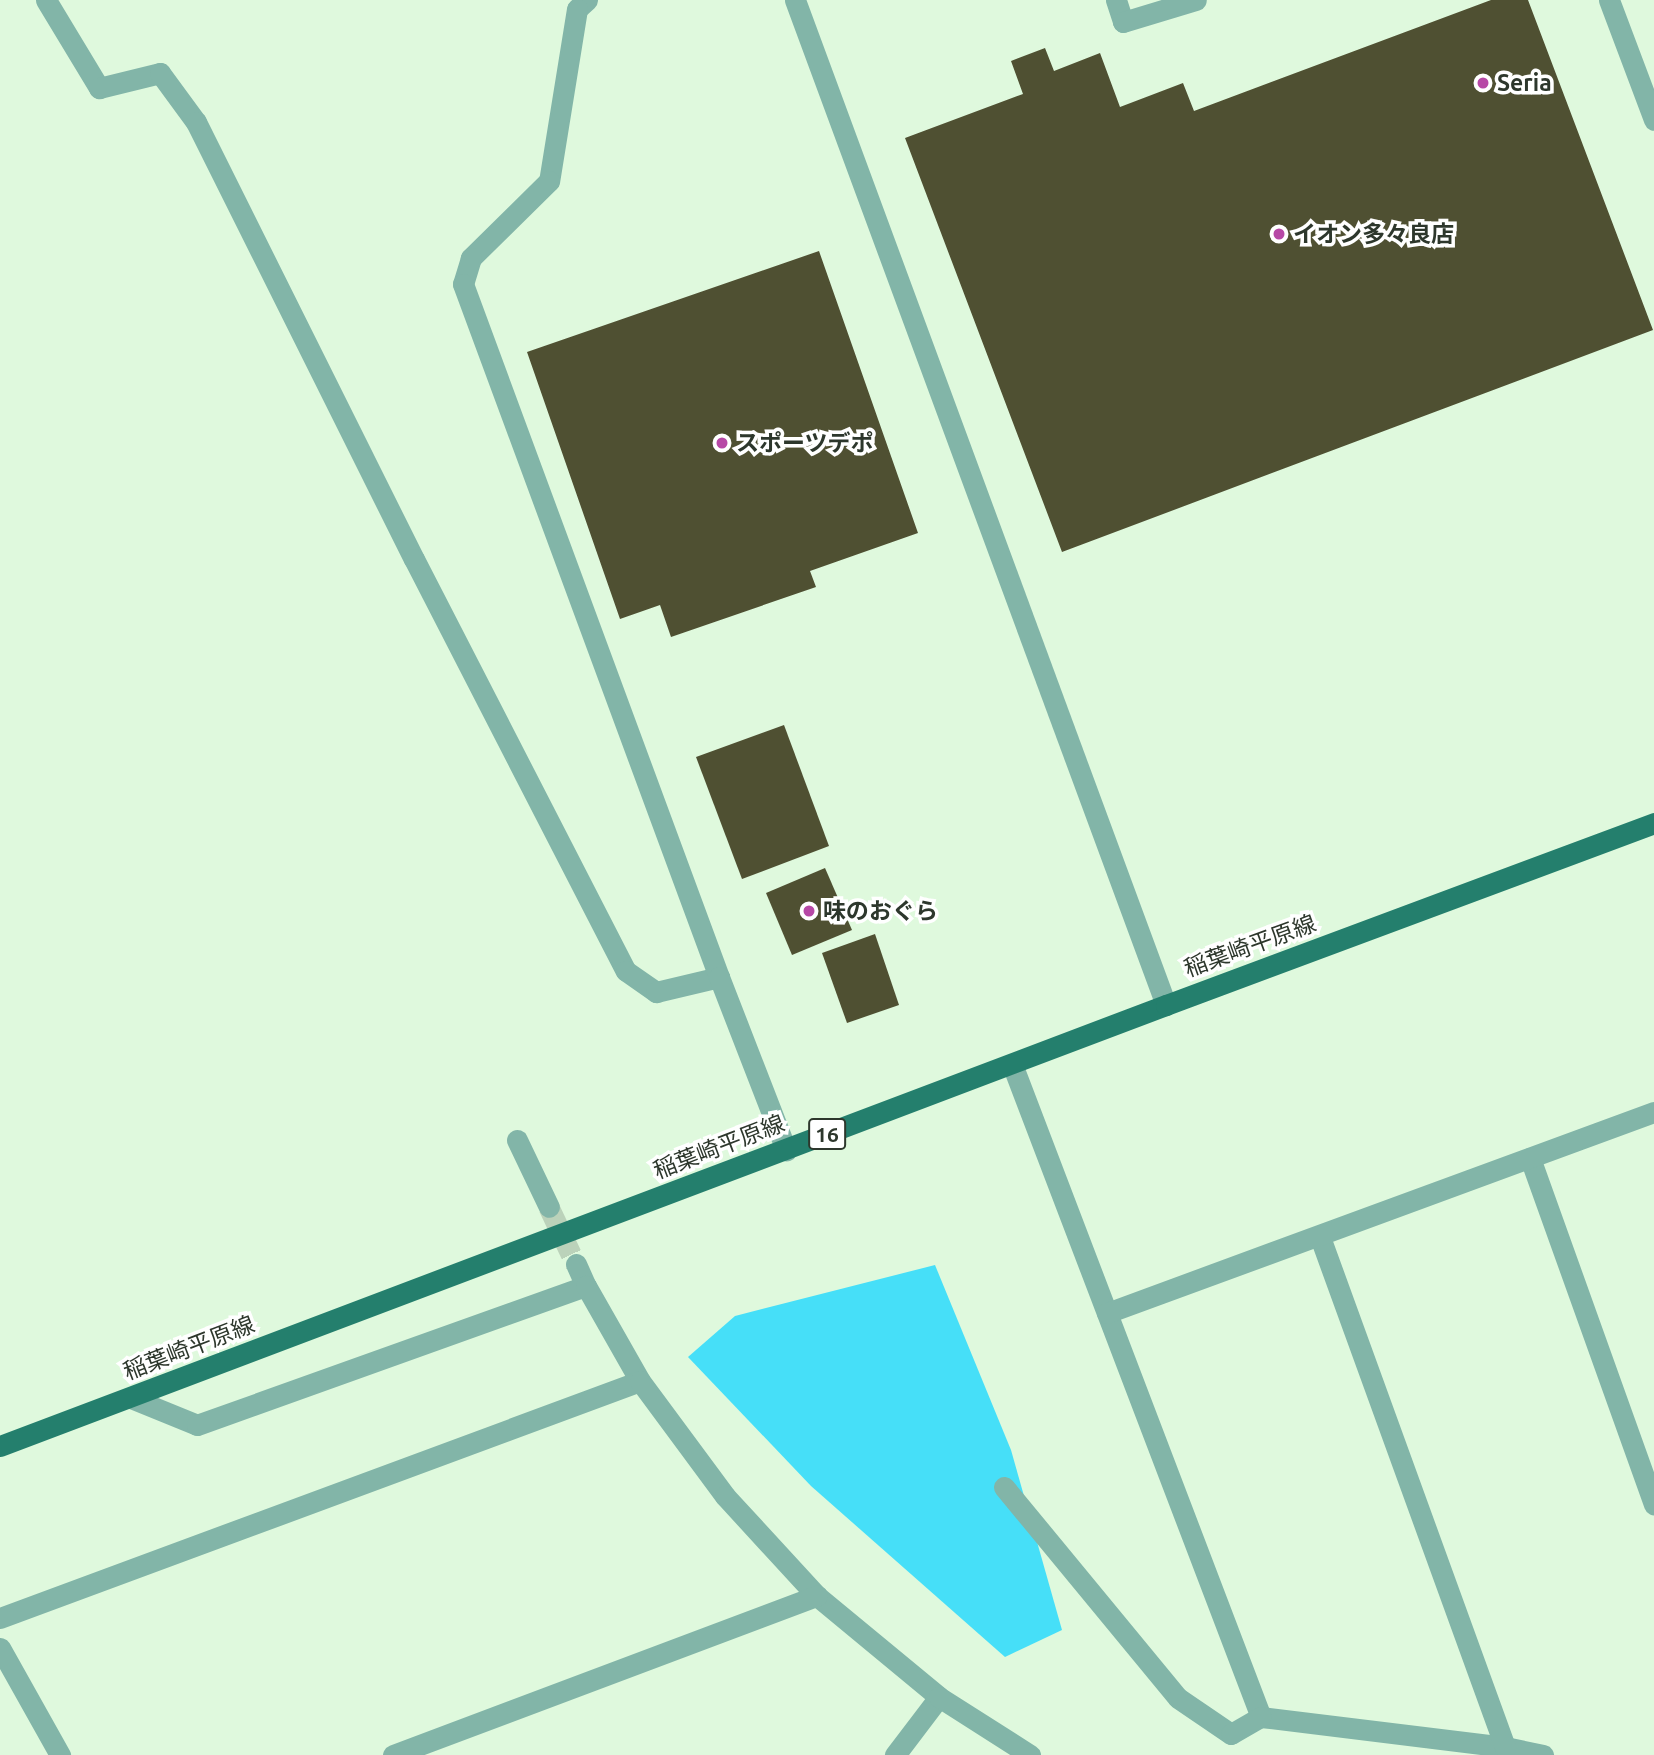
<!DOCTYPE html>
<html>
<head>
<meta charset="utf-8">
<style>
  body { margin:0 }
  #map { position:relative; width:1654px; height:1755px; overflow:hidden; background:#dff9dd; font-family:Ubuntu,"Noto Sans JP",sans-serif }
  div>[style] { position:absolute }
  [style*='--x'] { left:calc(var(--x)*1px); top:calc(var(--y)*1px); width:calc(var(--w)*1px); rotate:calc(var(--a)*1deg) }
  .water>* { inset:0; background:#46dff8 }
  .building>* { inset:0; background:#4f5032 }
  .minor-tunnel>* { height:21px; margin-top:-10.5px; transform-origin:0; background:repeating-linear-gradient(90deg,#bbd2ba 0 21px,transparent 0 31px) }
  .minor>* { height:21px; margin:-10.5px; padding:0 10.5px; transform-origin:10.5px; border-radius:10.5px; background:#82b5a8 }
  .major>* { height:21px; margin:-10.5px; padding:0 10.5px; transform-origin:10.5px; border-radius:10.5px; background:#247f6d }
  .dots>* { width:19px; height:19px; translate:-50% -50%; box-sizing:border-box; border:4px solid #fff; border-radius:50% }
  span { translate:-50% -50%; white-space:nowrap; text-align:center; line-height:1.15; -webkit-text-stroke:7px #fff; paint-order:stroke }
  .shield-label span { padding:2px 5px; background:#fff; border:2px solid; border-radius:5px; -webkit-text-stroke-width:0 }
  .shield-label { font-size:21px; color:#2d372c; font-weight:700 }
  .poi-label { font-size:23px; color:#2d372c; font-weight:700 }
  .left { translate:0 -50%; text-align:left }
  .street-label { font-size:23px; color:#2d372c }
</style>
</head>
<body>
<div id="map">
  <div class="water">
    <i style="clip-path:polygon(935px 1265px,1011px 1450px,1062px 1630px,1005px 1657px,811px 1486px,688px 1357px,735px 1316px)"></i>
  </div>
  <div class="building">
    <i style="clip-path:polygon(1491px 0,1528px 0,1653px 330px,1062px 552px,905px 138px,1023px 94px,1011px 61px,1045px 48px,1054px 71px,1100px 53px,1120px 107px,1183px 83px,1194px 111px)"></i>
    <i style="clip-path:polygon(819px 251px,918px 533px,810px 571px,816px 587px,671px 637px,660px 605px,620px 619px,527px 352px)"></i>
    <i style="clip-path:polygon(784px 725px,829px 846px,742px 879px,696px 757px)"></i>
    <i style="clip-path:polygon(825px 868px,852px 930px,792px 955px,766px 893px)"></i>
    <i style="clip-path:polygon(875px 934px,899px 1005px,847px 1023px,822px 953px)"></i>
  </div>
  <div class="minor-tunnel">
    <i style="--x:549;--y:1207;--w:63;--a:64.7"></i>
  </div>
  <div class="minor">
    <i style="--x:46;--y:0;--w:103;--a:58.9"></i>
    <i style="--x:99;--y:88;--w:63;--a:-13.8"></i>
    <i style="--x:160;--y:73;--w:61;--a:53.7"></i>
    <i style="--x:196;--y:122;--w:488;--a:63.5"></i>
    <i style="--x:414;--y:559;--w:463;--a:62.8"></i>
    <i style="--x:626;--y:971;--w:37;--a:35"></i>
    <i style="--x:656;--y:992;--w:65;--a:-13.4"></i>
    <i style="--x:587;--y:0;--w:13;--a:138"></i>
    <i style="--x:577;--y:9;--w:174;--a:99.2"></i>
    <i style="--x:549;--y:181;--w:110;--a:135.4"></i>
    <i style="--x:471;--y:258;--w:27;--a:107"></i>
    <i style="--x:463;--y:284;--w:739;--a:69.73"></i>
    <i style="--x:719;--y:977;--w:186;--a:68.8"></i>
    <i style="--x:795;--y:0;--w:1071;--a:69.74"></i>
    <i style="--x:1116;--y:0;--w:23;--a:72"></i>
    <i style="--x:1123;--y:22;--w:76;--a:-16.8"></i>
    <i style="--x:1609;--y:0;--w:128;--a:69.4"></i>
    <i style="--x:1012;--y:1064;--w:699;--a:69.13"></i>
    <i style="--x:1261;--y:1717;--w:246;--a:7"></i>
    <i style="--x:1505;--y:1747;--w:39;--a:12"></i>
    <i style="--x:517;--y:1140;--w:74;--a:64.5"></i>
    <i style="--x:1530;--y:1158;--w:368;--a:70.3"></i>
    <i style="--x:1320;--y:1237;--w:543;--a:70.06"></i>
    <i style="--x:576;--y:1264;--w:24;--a:66"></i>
    <i style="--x:1107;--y:1313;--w:583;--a:-20.18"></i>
    <i style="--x:131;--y:1398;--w:71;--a:22.2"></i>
    <i style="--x:197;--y:1425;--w:413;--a:-19.7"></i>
    <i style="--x:586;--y:1286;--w:109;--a:60.4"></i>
    <i style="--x:1004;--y:1487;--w:273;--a:50.5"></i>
    <i style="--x:1178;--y:1698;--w:64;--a:34.2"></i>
    <i style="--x:1231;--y:1734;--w:34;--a:-30"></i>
    <i style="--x:0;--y:1618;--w:682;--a:-20.32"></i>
    <i style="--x:640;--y:1381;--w:143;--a:53.5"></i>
    <i style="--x:725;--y:1496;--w:136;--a:47.4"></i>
    <i style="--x:817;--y:1596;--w:158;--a:39.6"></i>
    <i style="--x:939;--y:1697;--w:73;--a:127.2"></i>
    <i style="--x:0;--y:1648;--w:123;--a:60.7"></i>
    <i style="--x:939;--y:1697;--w:108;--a:32.5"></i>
    <i style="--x:393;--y:1755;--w:453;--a:-20.6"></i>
  </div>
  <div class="major">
    <i style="--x:0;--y:1446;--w:1247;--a:-20.72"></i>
    <i style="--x:1166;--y:1005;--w:521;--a:-20.45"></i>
  </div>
  <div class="dots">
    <i style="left:1483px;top:83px;background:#b748a6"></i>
    <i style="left:1279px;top:234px;background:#b748a6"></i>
    <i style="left:722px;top:443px;background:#b748a6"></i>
    <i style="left:809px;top:911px;background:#b748a6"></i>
  </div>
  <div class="shield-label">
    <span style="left:827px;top:1134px">16</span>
  </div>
  <div class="poi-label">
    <span class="left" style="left:1497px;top:83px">Seria</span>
    <span class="left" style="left:1293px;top:234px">イオン多々良店</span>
    <span class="left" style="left:736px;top:443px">スポーツデポ</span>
    <span class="left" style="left:823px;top:911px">味のおぐら</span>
  </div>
  <div class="street-label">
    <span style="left:1250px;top:946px;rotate:-20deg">稲葉崎平原線</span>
    <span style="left:719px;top:1147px;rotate:-21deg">稲葉崎平原線</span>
    <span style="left:189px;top:1348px;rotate:-21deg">稲葉崎平原線</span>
  </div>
</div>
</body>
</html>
